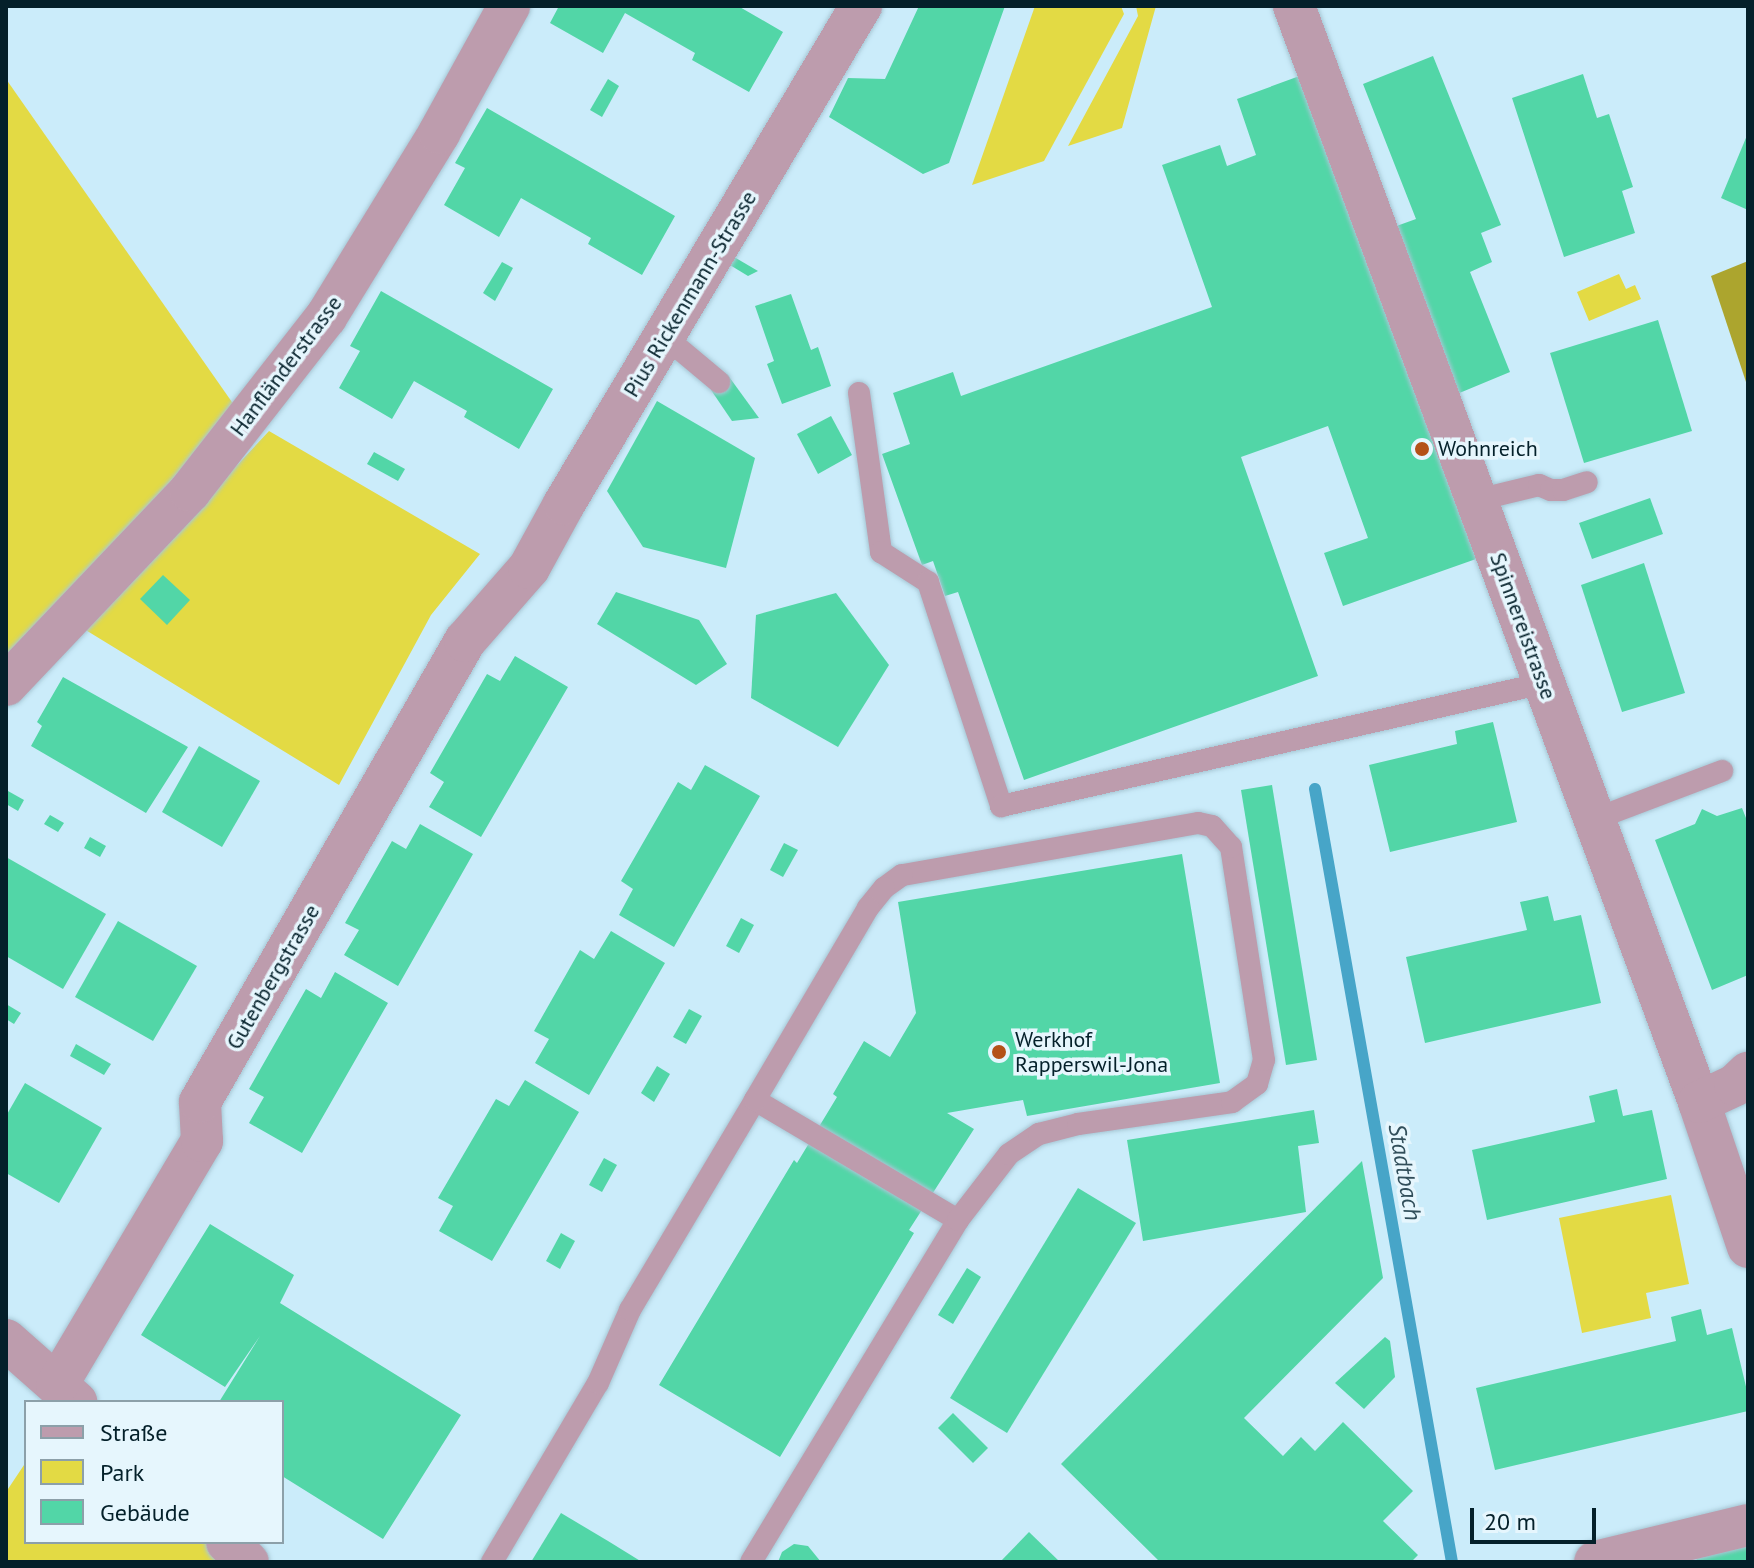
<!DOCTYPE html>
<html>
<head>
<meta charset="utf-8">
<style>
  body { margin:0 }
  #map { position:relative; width:1754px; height:1568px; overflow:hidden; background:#cbecfa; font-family:"PT Sans",sans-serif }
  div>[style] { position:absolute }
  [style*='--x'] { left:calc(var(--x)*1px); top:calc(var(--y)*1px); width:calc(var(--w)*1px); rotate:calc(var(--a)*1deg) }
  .green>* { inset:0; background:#e3da44 }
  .forest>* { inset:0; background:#aca52e }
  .stream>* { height:12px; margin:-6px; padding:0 6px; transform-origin:6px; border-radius:6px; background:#47a5c8 }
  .building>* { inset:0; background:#52d6a7 }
  .roads { filter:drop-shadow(0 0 2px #a7c7d5) drop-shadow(0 0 2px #a7c7d5) }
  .lane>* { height:22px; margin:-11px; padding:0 11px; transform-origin:11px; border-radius:11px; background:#bd9cad }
  .street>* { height:42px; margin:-21px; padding:0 21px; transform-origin:21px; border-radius:21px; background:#bd9cad }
  .dots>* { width:22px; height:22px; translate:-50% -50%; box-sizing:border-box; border:4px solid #e6f6fd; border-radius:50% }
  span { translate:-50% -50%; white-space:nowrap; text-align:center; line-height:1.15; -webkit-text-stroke:7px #e6f6fd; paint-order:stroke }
  .street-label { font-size:22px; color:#04202a }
  .poi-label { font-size:22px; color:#04202a }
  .left { translate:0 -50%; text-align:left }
  .water-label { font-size:24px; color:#314e5a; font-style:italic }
  .frame { position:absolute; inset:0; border:8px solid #04202a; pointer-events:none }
  .legend { position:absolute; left:24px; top:1400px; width:260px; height:144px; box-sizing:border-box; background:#e6f6fd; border:2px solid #8ca0a9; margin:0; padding:10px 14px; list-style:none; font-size:24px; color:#04202a }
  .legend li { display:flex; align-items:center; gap:16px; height:40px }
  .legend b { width:40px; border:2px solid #8ca0a9 }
  .scale { position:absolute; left:1470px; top:1508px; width:126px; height:36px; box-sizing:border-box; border:4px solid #04202a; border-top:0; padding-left:10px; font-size:24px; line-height:28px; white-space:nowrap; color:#04202a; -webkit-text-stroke:6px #e6f6fd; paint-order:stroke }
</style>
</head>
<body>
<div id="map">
  <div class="green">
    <i style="clip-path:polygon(1035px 6px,1121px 6px,1124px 14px,1044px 161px,972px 185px)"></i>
    <i style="clip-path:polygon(1136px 6px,1156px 6px,1122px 128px,1068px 146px,1138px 16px)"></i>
    <i style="clip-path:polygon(6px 79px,241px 415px,6px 684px)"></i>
    <i style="clip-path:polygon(1619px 274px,1626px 289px,1635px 285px,1641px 299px,1589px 321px,1577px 292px)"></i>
    <i style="clip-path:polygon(269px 431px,480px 554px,431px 615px,339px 785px,84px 629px)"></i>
    <i style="clip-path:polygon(1671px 1195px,1689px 1284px,1646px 1293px,1651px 1318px,1582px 1333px,1559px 1218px)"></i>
    <i style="clip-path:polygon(26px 1462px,26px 1542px,213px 1542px,234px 1562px,6px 1562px,6px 1492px)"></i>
  </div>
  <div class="forest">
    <i style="clip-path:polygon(1748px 261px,1748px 388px,1711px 276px)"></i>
  </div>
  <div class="stream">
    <i style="--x:1315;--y:789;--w:785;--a:79.95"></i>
  </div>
  <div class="building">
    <i style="clip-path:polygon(559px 6px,738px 6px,783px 32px,749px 92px,692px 60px,695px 53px,625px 13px,603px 53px,550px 23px)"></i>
    <i style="clip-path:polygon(919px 6px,1005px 6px,949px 163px,923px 174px,829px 117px,848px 78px,885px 79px)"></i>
    <i style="clip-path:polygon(1433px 56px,1501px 225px,1481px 233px,1492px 262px,1470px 272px,1510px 372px,1457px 394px,1391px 228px,1416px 219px,1363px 84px)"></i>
    <i style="clip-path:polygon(1305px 74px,1476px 559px,1343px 606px,1324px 553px,1368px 538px,1328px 426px,1241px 457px,1318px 676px,1024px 780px,958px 592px,945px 596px,933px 561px,922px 565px,882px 454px,910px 444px,893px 393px,953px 372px,961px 396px,1212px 307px,1162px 165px,1220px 145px,1227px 166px,1256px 155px,1237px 99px)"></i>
    <i style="clip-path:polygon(1583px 74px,1597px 118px,1609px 114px,1633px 187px,1622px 191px,1635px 233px,1564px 257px,1512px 98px)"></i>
    <i style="clip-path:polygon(608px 79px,619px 86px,602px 117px,590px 110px)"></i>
    <i style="clip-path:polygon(487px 108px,675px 216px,642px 275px,588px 244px,591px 238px,521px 198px,499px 237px,444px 205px,465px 168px,455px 163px)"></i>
    <i style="clip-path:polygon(1748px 133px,1748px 210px,1721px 198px)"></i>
    <i style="clip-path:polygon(729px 254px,758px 271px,748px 276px,725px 262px)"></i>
    <i style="clip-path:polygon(502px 262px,513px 268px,495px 301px,483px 293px)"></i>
    <i style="clip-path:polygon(381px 291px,553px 389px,519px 449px,464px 417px,467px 411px,414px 381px,392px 419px,339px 388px,360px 351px,350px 346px)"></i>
    <i style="clip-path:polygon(791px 294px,811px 350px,818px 347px,831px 386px,782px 404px,767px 364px,774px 361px,755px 306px)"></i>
    <i style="clip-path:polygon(1658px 320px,1692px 431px,1584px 463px,1550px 353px)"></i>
    <i style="clip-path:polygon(727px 374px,759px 418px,732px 421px,711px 390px)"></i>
    <i style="clip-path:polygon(657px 401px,755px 458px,726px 568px,643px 547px,607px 491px)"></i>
    <i style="clip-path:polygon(831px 416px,852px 455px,818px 474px,797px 434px)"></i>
    <i style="clip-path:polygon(374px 452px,405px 469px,398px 481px,367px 464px)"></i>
    <i style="clip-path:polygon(1650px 498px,1663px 534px,1592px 559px,1579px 523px)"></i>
    <i style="clip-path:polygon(1644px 563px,1685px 693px,1622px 712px,1581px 585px)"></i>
    <i style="clip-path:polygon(163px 575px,190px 600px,167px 625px,140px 599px)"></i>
    <i style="clip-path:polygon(616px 592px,699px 620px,727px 664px,696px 685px,597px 624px)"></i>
    <i style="clip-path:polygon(836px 593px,889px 665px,838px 747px,751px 698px,756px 615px)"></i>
    <i style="clip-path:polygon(515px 656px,568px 687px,481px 837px,429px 807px,444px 782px,430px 773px,487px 674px,500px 681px)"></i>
    <i style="clip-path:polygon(63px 677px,188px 747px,146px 813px,31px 746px,42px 726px,37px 722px)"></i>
    <i style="clip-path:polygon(1493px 722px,1517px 822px,1390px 852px,1369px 765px,1457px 744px,1455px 731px)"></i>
    <i style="clip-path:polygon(199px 746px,260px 781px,222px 847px,162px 812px)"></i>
    <i style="clip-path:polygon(705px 765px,760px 796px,674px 947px,619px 915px,633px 889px,621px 881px,678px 782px,691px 790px)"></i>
    <i style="clip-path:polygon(1272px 785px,1317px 1060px,1286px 1065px,1241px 790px)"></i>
    <i style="clip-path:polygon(8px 791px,24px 800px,18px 811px,6px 804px)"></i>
    <i style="clip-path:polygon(1742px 808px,1748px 823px,1748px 975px,1712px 990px,1655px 840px,1695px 824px,1702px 809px,1717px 816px)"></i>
    <i style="clip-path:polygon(50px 815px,64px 823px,58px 832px,44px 824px)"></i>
    <i style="clip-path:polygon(420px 824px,473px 854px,398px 986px,344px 955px,359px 930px,345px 923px,392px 841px,406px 849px)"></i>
    <i style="clip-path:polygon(90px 837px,106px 846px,100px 857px,84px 848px)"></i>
    <i style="clip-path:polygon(784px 843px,798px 850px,783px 877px,770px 870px)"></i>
    <i style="clip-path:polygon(1182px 854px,1220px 1083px,1027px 1116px,1023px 1100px,947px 1113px,974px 1129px,909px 1230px,914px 1233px,780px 1457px,659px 1385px,794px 1160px,797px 1163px,837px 1097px,833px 1094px,864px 1041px,890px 1057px,916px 1013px,898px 902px)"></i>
    <i style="clip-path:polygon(6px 857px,106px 914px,63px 989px,6px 956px)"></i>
    <i style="clip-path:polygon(1548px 896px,1554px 921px,1581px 915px,1601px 1003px,1425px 1043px,1406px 957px,1527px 930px,1520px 902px)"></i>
    <i style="clip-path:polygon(741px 918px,754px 925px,739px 953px,726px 946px)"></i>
    <i style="clip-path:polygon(118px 921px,197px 966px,153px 1041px,75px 997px)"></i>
    <i style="clip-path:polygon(611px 931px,665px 963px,589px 1095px,535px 1063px,549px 1039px,534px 1031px,580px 950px,594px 959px)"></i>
    <i style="clip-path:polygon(335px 972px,388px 1003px,302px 1153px,249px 1123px,264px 1097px,249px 1089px,306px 989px,321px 998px)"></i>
    <i style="clip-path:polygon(6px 1004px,21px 1013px,14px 1024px,6px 1019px)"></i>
    <i style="clip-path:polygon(689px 1009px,702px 1016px,686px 1044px,673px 1037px)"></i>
    <i style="clip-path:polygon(76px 1044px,111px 1064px,104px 1075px,70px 1056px)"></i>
    <i style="clip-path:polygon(657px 1066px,670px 1074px,654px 1102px,641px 1093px)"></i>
    <i style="clip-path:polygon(525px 1080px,579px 1112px,492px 1261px,439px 1231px,453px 1206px,438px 1198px,496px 1099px,509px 1106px)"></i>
    <i style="clip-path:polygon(25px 1083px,102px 1128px,59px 1203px,6px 1173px,6px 1116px)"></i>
    <i style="clip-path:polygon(1617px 1089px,1623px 1116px,1652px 1110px,1667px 1179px,1487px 1220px,1472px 1150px,1595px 1122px,1589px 1096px)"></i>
    <i style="clip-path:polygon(1314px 1110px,1319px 1143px,1298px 1146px,1306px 1212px,1143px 1241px,1127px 1140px)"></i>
    <i style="clip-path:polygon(604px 1158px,617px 1165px,602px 1192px,589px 1185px)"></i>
    <i style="clip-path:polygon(1362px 1161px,1383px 1278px,1244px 1418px,1283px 1456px,1301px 1437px,1315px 1451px,1343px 1422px,1413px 1491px,1383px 1521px,1418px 1555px,1411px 1562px,1160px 1562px,1061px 1464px)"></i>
    <i style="clip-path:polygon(1078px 1188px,1136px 1223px,1007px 1433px,950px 1398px)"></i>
    <i style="clip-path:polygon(210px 1224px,294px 1275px,280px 1303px,461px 1415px,383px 1539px,282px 1476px,282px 1402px,219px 1402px,260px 1336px,225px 1387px,141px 1335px)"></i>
    <i style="clip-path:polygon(561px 1233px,575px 1241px,560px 1269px,546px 1261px)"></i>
    <i style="clip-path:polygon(967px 1268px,981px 1277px,953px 1324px,938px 1315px)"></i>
    <i style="clip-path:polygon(1701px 1309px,1707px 1335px,1732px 1328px,1748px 1395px,1748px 1411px,1495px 1470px,1476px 1388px,1676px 1341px,1671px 1317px)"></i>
    <i style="clip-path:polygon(1385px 1337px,1390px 1341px,1395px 1377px,1364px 1409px,1335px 1383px)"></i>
    <i style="clip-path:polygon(953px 1413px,988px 1448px,973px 1463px,938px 1428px)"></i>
    <i style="clip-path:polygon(561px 1513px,608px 1541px,642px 1562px,531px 1562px)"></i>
    <i style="clip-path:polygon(1029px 1532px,1060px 1562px,1000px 1562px)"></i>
    <i style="clip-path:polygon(1748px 1537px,1748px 1562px,1697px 1562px,1694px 1549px)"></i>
    <i style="clip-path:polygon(794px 1544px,808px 1546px,821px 1562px,778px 1562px,782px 1552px)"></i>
  </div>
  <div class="roads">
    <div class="lane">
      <i style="--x:664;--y:336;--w:72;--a:39.9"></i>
      <i style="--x:859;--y:393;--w:161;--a:82.1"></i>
      <i style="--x:881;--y:552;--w:56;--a:32.6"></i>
      <i style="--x:928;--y:582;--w:236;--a:71.9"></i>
      <i style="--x:1001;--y:806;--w:557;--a:-12.76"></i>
      <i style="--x:1477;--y:500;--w:64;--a:-13.6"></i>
      <i style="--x:1539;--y:485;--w:13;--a:23"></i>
      <i style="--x:1551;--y:490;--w:12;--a:0"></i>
      <i style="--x:1563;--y:490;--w:25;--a:-18"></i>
      <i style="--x:1595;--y:819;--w:136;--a:-20.7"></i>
      <i style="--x:492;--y:1562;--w:208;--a:-59.4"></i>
      <i style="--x:598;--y:1383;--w:80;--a:-66.3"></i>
      <i style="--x:630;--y:1310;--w:244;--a:-59.2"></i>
      <i style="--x:755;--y:1100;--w:236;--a:30.6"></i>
      <i style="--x:751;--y:1562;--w:400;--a:-58.8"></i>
      <i style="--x:958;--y:1220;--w:83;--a:-52.3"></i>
      <i style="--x:1009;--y:1154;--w:36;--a:-34"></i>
      <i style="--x:1039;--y:1134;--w:40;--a:-14.4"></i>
      <i style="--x:1078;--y:1124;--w:156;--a:-8.1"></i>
      <i style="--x:1232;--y:1102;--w:31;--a:-36"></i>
      <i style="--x:1257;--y:1084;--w:25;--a:-74"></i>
      <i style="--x:1264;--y:1060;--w:216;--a:-98.8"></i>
      <i style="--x:1231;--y:847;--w:28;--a:-132"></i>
      <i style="--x:1212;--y:826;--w:14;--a:-168"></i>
      <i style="--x:1198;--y:823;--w:301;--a:170"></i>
      <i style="--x:902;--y:875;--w:22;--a:144"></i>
      <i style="--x:884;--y:888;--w:26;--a:129"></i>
      <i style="--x:868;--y:908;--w:223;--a:120.5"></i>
    </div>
    <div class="street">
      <i style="--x:1294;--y:6;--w:1168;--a:69.72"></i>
      <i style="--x:1699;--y:1102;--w:153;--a:71.3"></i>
      <i style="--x:6;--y:685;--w:267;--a:-46.5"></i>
      <i style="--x:190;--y:491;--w:221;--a:-52"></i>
      <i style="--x:326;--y:317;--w:216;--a:-58.4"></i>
      <i style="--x:439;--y:133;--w:145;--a:-61.1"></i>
      <i style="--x:1699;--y:1102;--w:40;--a:-25"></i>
      <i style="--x:1735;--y:1085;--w:18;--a:-43"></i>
      <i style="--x:6;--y:1340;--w:94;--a:41.5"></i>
      <i style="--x:57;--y:1385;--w:284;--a:-59.3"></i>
      <i style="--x:202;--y:1141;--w:39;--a:-93"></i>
      <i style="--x:200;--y:1102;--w:532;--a:-60.11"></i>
      <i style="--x:465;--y:641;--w:97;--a:-48.8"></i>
      <i style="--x:529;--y:568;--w:73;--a:-61.3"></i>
      <i style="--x:564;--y:504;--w:580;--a:-59.19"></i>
      <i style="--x:227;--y:1542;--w:29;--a:44"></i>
      <i style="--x:1595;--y:1562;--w:157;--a:-13.6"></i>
    </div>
  </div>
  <div class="dots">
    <i style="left:1422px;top:449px;background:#b45117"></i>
    <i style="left:999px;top:1052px;background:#b45117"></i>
  </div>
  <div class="street-label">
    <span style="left:690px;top:294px;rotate:-59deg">Pius Rickenmann-Strasse</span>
    <span style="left:286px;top:366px;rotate:-53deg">Hanfländerstrasse</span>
    <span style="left:1523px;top:626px;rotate:70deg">Spinnereistrasse</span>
    <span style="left:273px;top:977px;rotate:-60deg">Gutenbergstrasse</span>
  </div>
  <div class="poi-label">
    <span class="left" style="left:1438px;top:449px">Wohnreich</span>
    <span class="left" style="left:1015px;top:1052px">Werkhof<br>Rapperswil-Jona</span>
  </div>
  <div class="water-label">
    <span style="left:1405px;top:1172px;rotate:80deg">Stadtbach</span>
  </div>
  <div class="frame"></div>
  <ul class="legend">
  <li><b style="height:10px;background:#bd9cad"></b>Straße</li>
  <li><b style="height:22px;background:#e3da44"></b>Park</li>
  <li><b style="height:22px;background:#52d6a7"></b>Gebäude</li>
  </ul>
  <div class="scale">20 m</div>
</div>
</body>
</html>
